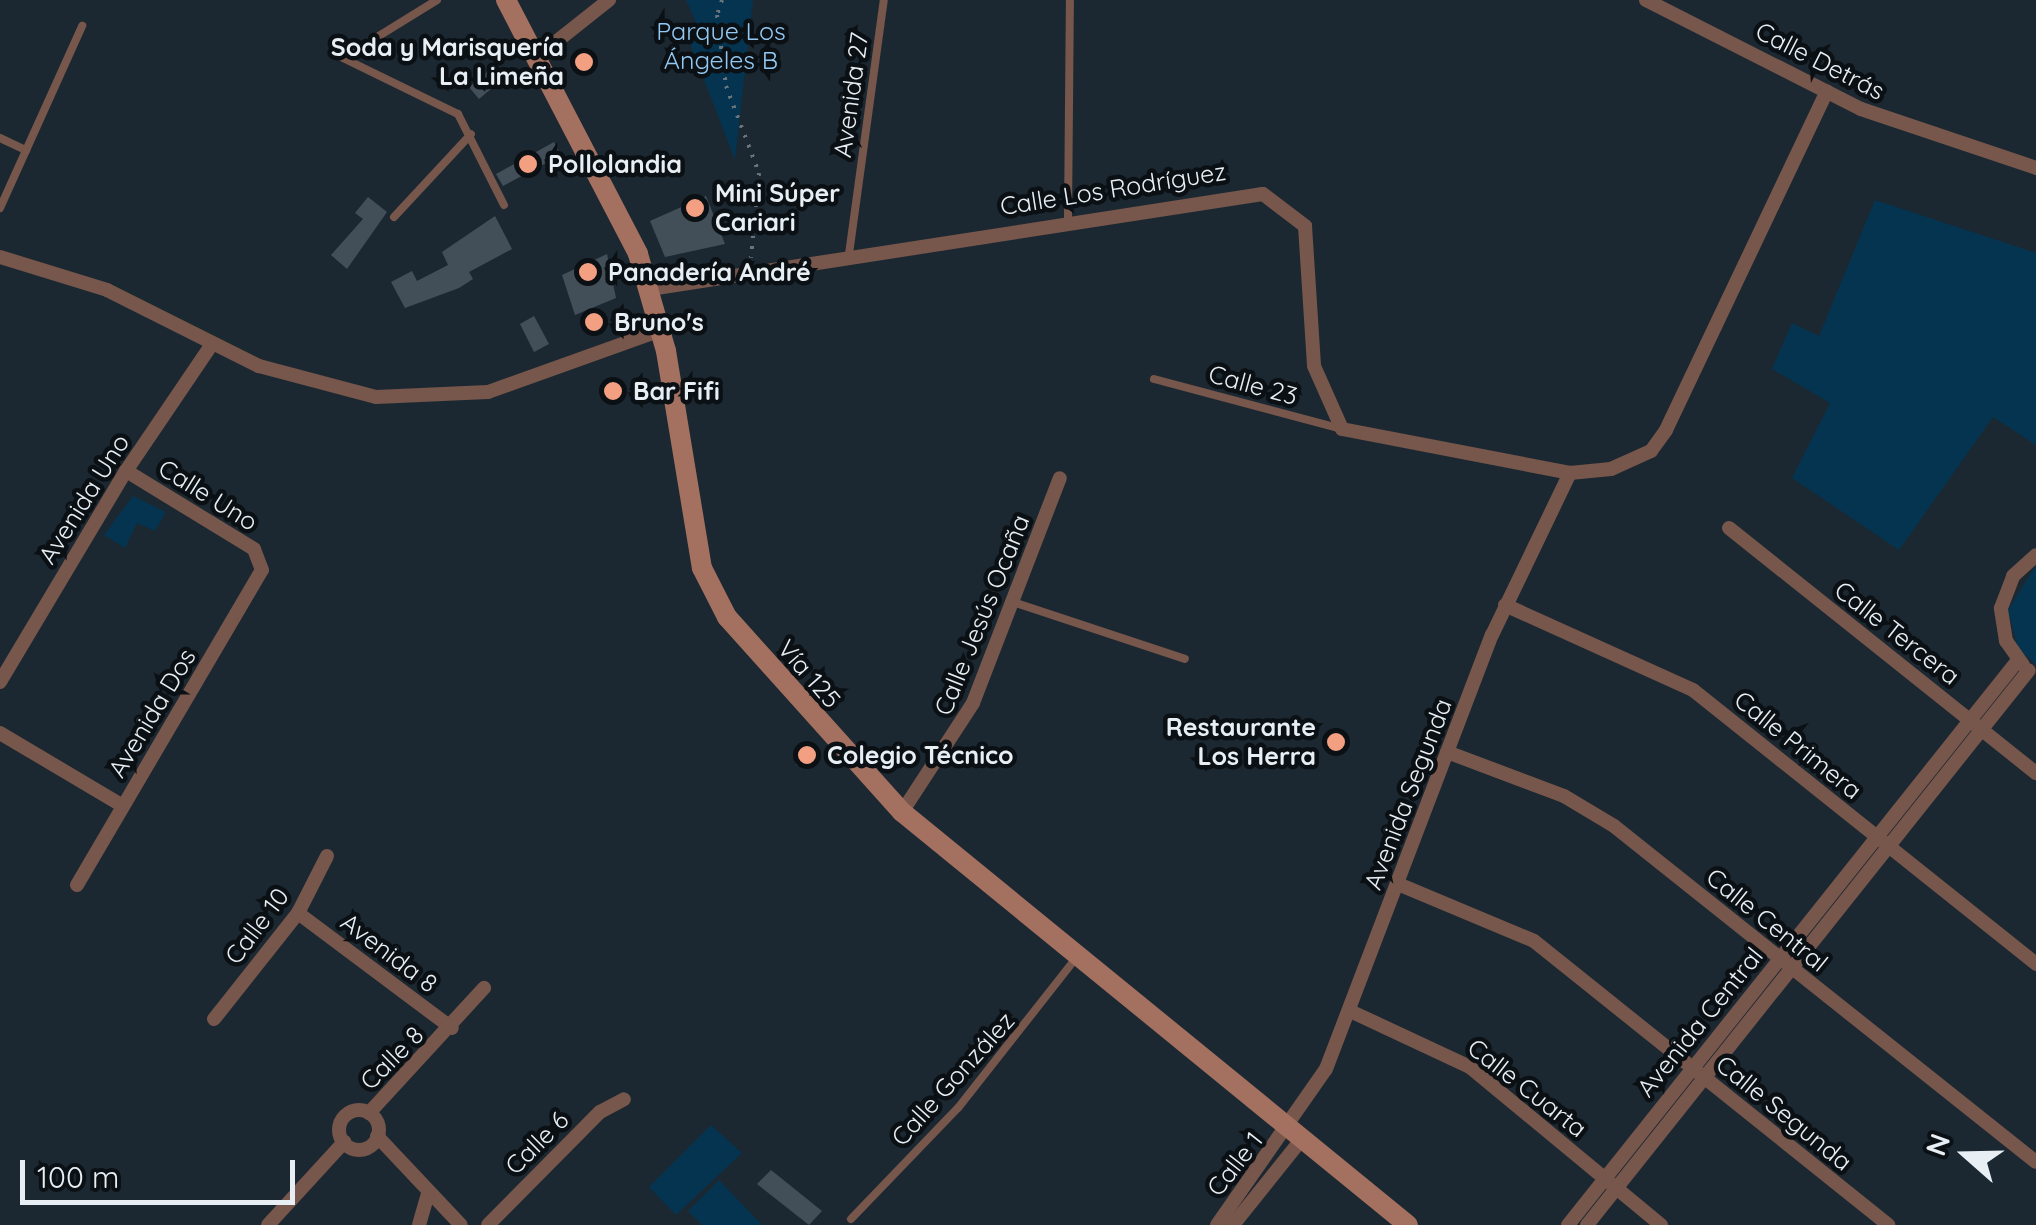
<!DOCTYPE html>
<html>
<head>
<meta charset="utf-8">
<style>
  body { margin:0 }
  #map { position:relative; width:2036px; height:1225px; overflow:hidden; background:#1c2831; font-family:Quicksand,sans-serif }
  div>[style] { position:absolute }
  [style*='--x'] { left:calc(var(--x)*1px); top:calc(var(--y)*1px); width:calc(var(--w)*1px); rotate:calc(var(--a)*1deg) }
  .green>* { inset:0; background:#043450 }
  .building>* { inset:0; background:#424f59 }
  .path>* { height:4px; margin-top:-2px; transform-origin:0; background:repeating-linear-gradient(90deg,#69747c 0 2.5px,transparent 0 10.5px) }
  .lane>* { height:8px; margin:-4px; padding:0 4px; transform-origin:4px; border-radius:4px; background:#77564b }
  .street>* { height:14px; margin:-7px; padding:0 7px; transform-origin:7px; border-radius:7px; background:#77564b }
  .street>.ring { margin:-7px; padding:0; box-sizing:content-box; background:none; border:14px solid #77564b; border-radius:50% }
  .secondary>* { height:20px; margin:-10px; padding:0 10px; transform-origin:10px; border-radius:10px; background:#a4705f }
  .dots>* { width:28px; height:28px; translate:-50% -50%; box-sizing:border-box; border:5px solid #0b1014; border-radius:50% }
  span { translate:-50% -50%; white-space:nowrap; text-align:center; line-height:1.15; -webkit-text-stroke:9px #0b1014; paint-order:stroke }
  .park-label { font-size:25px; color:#92c8f1 }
  .poi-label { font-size:25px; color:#e7eff5; font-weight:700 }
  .right { translate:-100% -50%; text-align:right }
  .left { translate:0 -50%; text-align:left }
  .street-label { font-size:25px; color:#e7eff5 }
  .north { position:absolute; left:1916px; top:1105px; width:100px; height:100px; -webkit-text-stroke:8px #0b1014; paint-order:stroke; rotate:290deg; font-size:28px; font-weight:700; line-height:40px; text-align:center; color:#e7eff5 }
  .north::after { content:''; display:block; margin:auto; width:35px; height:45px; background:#e7eff5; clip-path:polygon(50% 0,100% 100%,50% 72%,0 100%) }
  .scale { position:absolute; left:20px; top:1160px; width:275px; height:45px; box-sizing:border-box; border:5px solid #e7eff5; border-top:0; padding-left:12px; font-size:30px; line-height:35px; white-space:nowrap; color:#e7eff5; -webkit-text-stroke:8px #0b1014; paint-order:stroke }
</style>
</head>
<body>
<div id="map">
  <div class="green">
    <i style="clip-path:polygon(686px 0,753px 0,735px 160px,687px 36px,699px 29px)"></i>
    <i style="clip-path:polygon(1875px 200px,2036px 253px,2036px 445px,1993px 417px,1899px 550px,1792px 478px,1830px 403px,1772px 369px,1792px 323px,1819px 336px)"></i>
    <i style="clip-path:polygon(133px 496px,166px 512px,155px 531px,137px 523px,125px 548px,104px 535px)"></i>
    <i style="clip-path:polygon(2036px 565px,2036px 665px,2018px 648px,2008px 610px)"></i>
    <i style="clip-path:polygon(711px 1125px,742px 1153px,676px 1215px,649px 1187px)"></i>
    <i style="clip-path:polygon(719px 1180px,762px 1225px,702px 1225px,688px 1211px)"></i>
  </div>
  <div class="building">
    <i style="clip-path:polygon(495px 65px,505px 77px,479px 99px,469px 87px)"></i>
    <i style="clip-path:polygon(554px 142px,561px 155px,503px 186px,496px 174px)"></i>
    <i style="clip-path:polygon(706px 196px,725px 244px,665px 257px,650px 221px)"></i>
    <i style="clip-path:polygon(368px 197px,387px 212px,347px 269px,331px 255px,363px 219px,355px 213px)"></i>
    <i style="clip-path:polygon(495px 216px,512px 249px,469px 272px,473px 279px,459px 288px,405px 308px,391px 282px,412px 271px,417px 281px,448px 265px,442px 252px)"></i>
    <i style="clip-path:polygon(607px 254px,616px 298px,575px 315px,562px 275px)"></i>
    <i style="clip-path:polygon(534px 316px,549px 344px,534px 352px,520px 324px)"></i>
    <i style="clip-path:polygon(771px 1170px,822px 1211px,809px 1225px,757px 1184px)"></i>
  </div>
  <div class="path">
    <i style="--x:722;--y:0;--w:16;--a:108"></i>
    <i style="--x:717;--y:15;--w:72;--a:82.8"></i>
    <i style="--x:726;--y:86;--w:93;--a:69.2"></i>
    <i style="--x:759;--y:173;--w:85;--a:95.4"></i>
    <i style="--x:796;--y:764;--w:14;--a:-39"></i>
  </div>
  <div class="lane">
    <i style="--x:437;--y:0;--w:110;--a:148.3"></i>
    <i style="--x:343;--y:58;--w:128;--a:26"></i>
    <i style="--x:458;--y:114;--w:102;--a:63.2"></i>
    <i style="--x:0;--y:138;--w:29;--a:25"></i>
    <i style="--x:0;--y:208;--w:200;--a:-65.7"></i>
    <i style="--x:394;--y:217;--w:113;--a:-47.1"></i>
    <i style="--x:1068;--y:219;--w:219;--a:-89.5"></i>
    <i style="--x:849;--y:254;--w:256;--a:-82.2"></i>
    <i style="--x:1154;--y:379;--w:195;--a:14.9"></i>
    <i style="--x:1013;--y:602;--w:181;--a:18.3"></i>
    <i style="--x:851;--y:1219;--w:154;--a:-46.1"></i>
    <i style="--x:958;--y:1108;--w:191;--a:-51.8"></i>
  </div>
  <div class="street">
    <i style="--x:1646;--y:0;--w:241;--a:26.9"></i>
    <i style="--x:1861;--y:109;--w:185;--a:18.6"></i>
    <i style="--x:537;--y:57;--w:92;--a:-38.4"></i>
    <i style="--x:0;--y:257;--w:112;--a:17.1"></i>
    <i style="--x:107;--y:290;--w:170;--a:26.6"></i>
    <i style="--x:259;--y:366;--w:121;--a:14.8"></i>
    <i style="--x:376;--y:397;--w:112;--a:-2.6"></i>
    <i style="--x:488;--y:392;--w:184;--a:-19.7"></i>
    <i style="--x:650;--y:289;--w:620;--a:-8.81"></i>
    <i style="--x:1263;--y:194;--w:53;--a:37.3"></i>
    <i style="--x:1305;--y:226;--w:140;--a:86.3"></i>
    <i style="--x:1314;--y:366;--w:69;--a:66"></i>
    <i style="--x:1342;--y:429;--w:232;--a:10.9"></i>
    <i style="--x:1570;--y:473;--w:41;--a:-5.6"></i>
    <i style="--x:1611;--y:469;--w:44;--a:-24.2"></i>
    <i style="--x:1651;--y:451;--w:26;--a:-54"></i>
    <i style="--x:1666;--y:430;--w:375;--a:-64.6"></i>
    <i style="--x:1729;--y:528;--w:393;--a:38.6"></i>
    <i style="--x:1505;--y:605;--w:206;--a:24.3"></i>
    <i style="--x:1693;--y:690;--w:439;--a:38.6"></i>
    <i style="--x:2023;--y:665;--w:29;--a:-125"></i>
    <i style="--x:2006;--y:641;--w:33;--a:-99"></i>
    <i style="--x:2001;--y:608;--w:34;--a:-69"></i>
    <i style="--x:2013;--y:576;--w:31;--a:-42"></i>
    <i style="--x:0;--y:682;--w:246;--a:-59.2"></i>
    <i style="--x:126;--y:471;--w:153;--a:-55.9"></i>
    <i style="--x:0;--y:733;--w:143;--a:30.7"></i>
    <i style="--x:1447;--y:752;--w:125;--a:20.6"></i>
    <i style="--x:1564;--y:796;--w:58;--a:31"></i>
    <i style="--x:1614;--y:826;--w:539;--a:38.53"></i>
    <i style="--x:902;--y:812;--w:130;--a:-56.9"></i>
    <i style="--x:973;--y:703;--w:241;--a:-68.9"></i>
    <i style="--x:1398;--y:884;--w:147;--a:22.7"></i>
    <i style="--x:1534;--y:941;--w:454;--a:38.7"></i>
    <i style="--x:77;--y:885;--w:365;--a:-59.6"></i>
    <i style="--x:262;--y:570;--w:22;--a:-111"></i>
    <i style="--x:254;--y:549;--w:150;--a:-148.6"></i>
    <i style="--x:298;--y:913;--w:192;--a:36.8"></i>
    <i style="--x:1350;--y:1011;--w:132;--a:25"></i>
    <i style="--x:1470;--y:1067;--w:248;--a:39.6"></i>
    <i style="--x:214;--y:1019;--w:135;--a:-51.6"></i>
    <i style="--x:298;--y:913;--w:64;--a:-63"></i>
    <i class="ring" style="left:339px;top:1110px;width:26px;height:26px"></i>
    <i style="--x:369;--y:1113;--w:170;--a:-47.4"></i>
    <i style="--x:377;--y:1136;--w:122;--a:46.7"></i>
    <i style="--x:268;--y:1225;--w:113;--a:-47.5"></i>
    <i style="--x:419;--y:1225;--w:32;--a:-74"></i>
    <i style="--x:488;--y:1225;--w:159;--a:-45.3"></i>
    <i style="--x:600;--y:1112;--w:27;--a:-28"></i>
    <i style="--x:1217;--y:1225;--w:190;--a:-55.1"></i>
    <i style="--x:1326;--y:1069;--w:465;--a:-69.1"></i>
    <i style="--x:1492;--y:635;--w:180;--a:-64.3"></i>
    <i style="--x:1233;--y:1225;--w:109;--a:-51.3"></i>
    <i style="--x:1568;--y:1225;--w:722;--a:-51.46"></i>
    <i style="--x:1587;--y:1225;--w:709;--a:-51.47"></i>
  </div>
  <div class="secondary">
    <i style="--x:506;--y:0;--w:286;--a:62.5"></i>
    <i style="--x:638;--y:254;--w:101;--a:73.9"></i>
    <i style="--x:666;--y:351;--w:220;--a:80.6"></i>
    <i style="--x:702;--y:568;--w:55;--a:63"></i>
    <i style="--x:727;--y:617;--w:262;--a:48.1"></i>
    <i style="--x:902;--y:812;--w:653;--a:39.22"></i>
  </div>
  <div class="dots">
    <i style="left:584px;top:62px;background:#f39f82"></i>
    <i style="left:528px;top:164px;background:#f39f82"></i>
    <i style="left:695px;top:208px;background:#f39f82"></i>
    <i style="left:588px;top:272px;background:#f39f82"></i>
    <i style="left:594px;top:322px;background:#f39f82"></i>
    <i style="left:613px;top:391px;background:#f39f82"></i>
    <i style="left:1336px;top:742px;background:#f39f82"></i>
    <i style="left:807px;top:755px;background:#f39f82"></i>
  </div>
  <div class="park-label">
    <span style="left:721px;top:46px">Parque Los<br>Ángeles B</span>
  </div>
  <div class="poi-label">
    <span class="right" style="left:564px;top:62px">Soda y Marisquería<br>La Limeña</span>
    <span class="left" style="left:548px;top:164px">Pollolandia</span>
    <span class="left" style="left:715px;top:208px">Mini Súper<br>Cariari</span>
    <span class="left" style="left:608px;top:272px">Panadería André</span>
    <span class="left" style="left:614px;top:322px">Bruno's</span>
    <span class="left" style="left:633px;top:391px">Bar Fifi</span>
    <span class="right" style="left:1316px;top:742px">Restaurante<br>Los Herra</span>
    <span class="left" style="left:827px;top:755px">Colegio Técnico</span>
  </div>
  <div class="street-label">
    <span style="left:1820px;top:61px;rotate:27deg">Calle Detrás</span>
    <span style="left:851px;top:95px;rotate:-82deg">Avenida 27</span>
    <span style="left:1113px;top:189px;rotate:-9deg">Calle Los Rodríguez</span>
    <span style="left:1253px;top:385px;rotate:15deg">Calle 23</span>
    <span style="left:208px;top:495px;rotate:32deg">Calle Uno</span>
    <span style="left:84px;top:499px;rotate:-58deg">Avenida Uno</span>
    <span style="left:982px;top:615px;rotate:-68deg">Calle Jesús Ocaña</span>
    <span style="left:1897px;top:633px;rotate:38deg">Calle Tercera</span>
    <span style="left:809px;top:674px;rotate:49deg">Vía 125</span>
    <span style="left:152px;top:713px;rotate:-59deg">Avenida Dos</span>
    <span style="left:1798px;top:745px;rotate:39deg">Calle Primera</span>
    <span style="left:1408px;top:794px;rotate:-69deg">Avenida Segunda</span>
    <span style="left:1767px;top:920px;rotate:39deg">Calle Central</span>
    <span style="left:257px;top:926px;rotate:-53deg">Calle 10</span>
    <span style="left:389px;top:953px;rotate:37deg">Avenida 8</span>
    <span style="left:1700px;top:1022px;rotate:-51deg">Avenida Central</span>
    <span style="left:392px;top:1058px;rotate:-45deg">Calle 8</span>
    <span style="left:953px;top:1079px;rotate:-48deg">Calle González</span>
    <span style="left:1527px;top:1088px;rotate:38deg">Calle Cuarta</span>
    <span style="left:1784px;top:1113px;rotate:39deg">Calle Segunda</span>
    <span style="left:537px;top:1143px;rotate:-45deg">Calle 6</span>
    <span style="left:1235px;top:1164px;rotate:-52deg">Calle 1</span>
  </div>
  <div class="north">N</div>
  <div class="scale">100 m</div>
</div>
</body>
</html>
